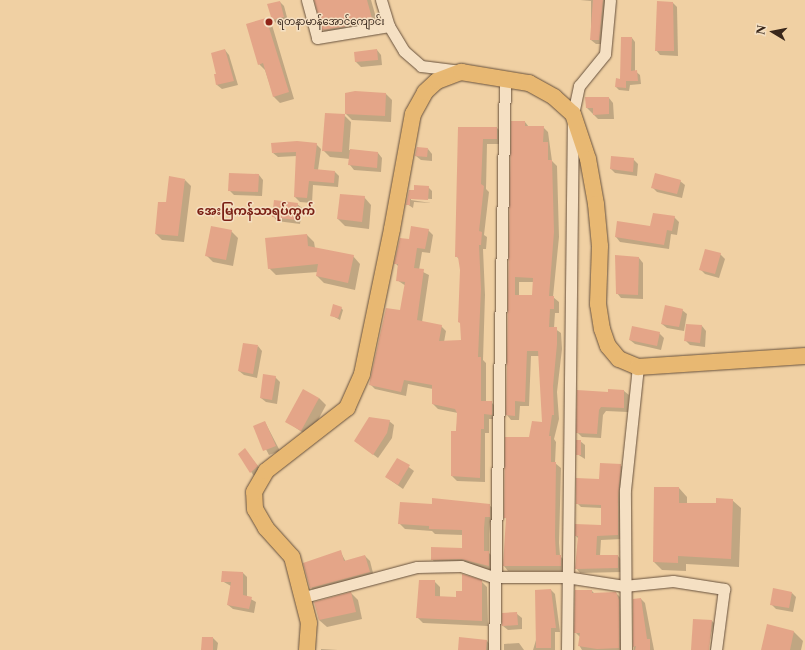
<!DOCTYPE html>
<html>
<head>
<meta charset="utf-8">
<style>
  body { margin:0 }
  #map { position:relative; width:805px; height:650px; overflow:hidden; background:#f0d0a3; font-family:"Libre Caslon Text","Noto Sans Myanmar",serif }
  div>[style] { position:absolute }
  [style*='--x'] { left:calc(var(--x)*1px); top:calc(var(--y)*1px); width:calc(var(--w)*1px); rotate:calc(var(--a)*1deg) }
  .shadow>* { inset:0; background:#0003 }
  .building>* { inset:0; background:#e4a588 }
  .roads { filter:drop-shadow(0 0 1px #67513d) drop-shadow(0 0 1px #67513d) }
  .minor>* { height:11px; margin:-5.5px; padding:0 5.5px; transform-origin:5.5px; border-radius:5.5px; background:#f5e0c3 }
  .highway>* { height:16px; margin:-8px; padding:0 8px; transform-origin:8px; border-radius:8px; background:#e8b872 }
  .dots>* { width:11px; height:11px; translate:-50% -50%; box-sizing:border-box; border:2px solid #f5e0c3; border-radius:50% }
  span { translate:-50% -50%; white-space:nowrap; text-align:center; line-height:1.15; -webkit-text-stroke:3px #f5e0c3; paint-order:stroke }
  .poi-label { font-size:10px; color:#39271b }
  .left { translate:0 -50%; text-align:left }
  .quarter-label { font-size:12px; color:#7a1f14; font-weight:700 }
  .north { position:absolute; left:753px; top:12px; width:40px; height:40px; -webkit-text-stroke:3px #f5e0c3; paint-order:stroke; rotate:280deg; font-size:11px; font-weight:700; line-height:16px; text-align:center; color:#39271b }
  .north::after { content:''; display:block; margin:auto; width:14px; height:18px; background:#39271b; clip-path:polygon(50% 0,100% 100%,50% 72%,0 100%) }
</style>
</head>
<body>
<div id="map">
  <div class="shadow">
    <i style="clip-path:polygon(316px 0,371px 0,379px 28px,330px 36px,323px 30px)"></i>
    <i style="clip-path:polygon(580px 0,605px 0,603px 44px,596px 44px,591px 40px,591px 1px)"></i>
    <i style="clip-path:polygon(280px 2px,284px 6px,288px 21px,277px 24px,273px 20px)"></i>
    <i style="clip-path:polygon(673px 3px,677px 7px,678px 56px,660px 55px,656px 50px)"></i>
    <i style="clip-path:polygon(266px 19px,272px 25px,294px 99px,280px 103px,274px 97px,265px 70px,259px 64px)"></i>
    <i style="clip-path:polygon(632px 38px,635px 42px,635px 71px,640px 75px,641px 84px,630px 85px,629px 91px,619px 90px,616px 87px,621px 80px)"></i>
    <i style="clip-path:polygon(225px 50px,229px 55px,238px 85px,222px 89px,217px 85px)"></i>
    <i style="clip-path:polygon(377px 50px,381px 55px,382px 65px,361px 67px,356px 62px,355px 53px)"></i>
    <i style="clip-path:polygon(355px 92px,386px 94px,392px 100px,391px 122px,352px 120px,346px 114px)"></i>
    <i style="clip-path:polygon(586px 98px,609px 98px,613px 103px,614px 119px,598px 119px,587px 108px)"></i>
    <i style="clip-path:polygon(344px 115px,351px 122px,349px 150px,378px 153px,382px 158px,381px 172px,354px 170px,350px 165px,350px 159px,330px 157px,323px 150px)"></i>
    <i style="clip-path:polygon(evenodd,512px 122px,525px 122px,529px 127px,543px 127px,548px 132px,552px 161px,557px 166px,559px 237px,553px 297px,559px 302px,559px 313px,555px 313px,554px 328px,561px 333px,562px 349px,557px 392px,559px 419px,554px 439px,556px 442px,555px 463px,561px 468px,559px 543px,560px 556px,565px 561px,565px 571px,508px 571px,504px 566px,507px 520px,505px 517px,530px 438px,543px 423px,540px 356px,531px 356px,529px 406px,520px 406px,519px 420px,511px 420px,507px 415px,512px 122px,519px 282px,534px 282px,533px 296px,519px 296px,519px 282px)"></i>
    <i style="clip-path:polygon(459px 128px,497px 128px,502px 133px,501px 144px,487px 144px,486px 189px,489px 192px,484px 235px,487px 237px,486px 249px,483px 249px,485px 295px,483px 360px,486px 363px,486px 402px,491px 402px,496px 407px,496px 419px,489px 419px,489px 433px,485px 433px,485px 482px,457px 481px,452px 476px,458px 413px,438px 409px,433px 404px,433px 389px,408px 384px,406px 396px,375px 389px,370px 384px,401px 311px,406px 286px,397px 280px,398px 266px,396px 264px,410px 240px,428px 230px,433px 235px,430px 253px,422px 252px,419px 270px,429px 275px,422px 322px,441px 326px,446px 331px,444px 342px,462px 341px,461px 270px,460px 260px,456px 256px)"></i>
    <i style="clip-path:polygon(316px 144px,321px 149px,318px 170px,335px 172px,339px 176px,338px 187px,313px 185px,312px 203px,300px 202px,295px 197px,297px 156px,278px 157px,273px 153px)"></i>
    <i style="clip-path:polygon(428px 149px,432px 154px,432px 161px,421px 160px,416px 156px)"></i>
    <i style="clip-path:polygon(633px 159px,638px 164px,637px 176px,615px 173px,611px 169px)"></i>
    <i style="clip-path:polygon(259px 175px,263px 180px,262px 196px,234px 195px,229px 190px)"></i>
    <i style="clip-path:polygon(185px 180px,191px 186px,184px 242px,162px 240px,156px 234px)"></i>
    <i style="clip-path:polygon(680px 181px,685px 185px,682px 198px,657px 192px,652px 187px)"></i>
    <i style="clip-path:polygon(428px 187px,432px 191px,432px 199px,411px 198px,411px 200px,431px 203px,414px 202px,413px 208px,407px 204px,410px 191px)"></i>
    <i style="clip-path:polygon(364px 197px,371px 205px,369px 229px,345px 226px,338px 219px)"></i>
    <i style="clip-path:polygon(297px 204px,302px 208px,300px 224px,277px 221px,273px 216px)"></i>
    <i style="clip-path:polygon(674px 217px,679px 222px,677px 235px,671px 234px,669px 249px,620px 242px,616px 237px,651px 227px)"></i>
    <i style="clip-path:polygon(231px 231px,238px 238px,233px 266px,213px 262px,206px 255px)"></i>
    <i style="clip-path:polygon(307px 235px,314px 242px,315px 248px,353px 256px,360px 264px,355px 290px,324px 283px,317px 276px,318px 272px,276px 275px,269px 268px)"></i>
    <i style="clip-path:polygon(720px 254px,725px 259px,719px 278px,705px 274px,700px 269px)"></i>
    <i style="clip-path:polygon(616px 256px,639px 258px,643px 263px,643px 299px,621px 298px,617px 293px)"></i>
    <i style="clip-path:polygon(341px 308px,343px 310px,340px 320px,331px 315px)"></i>
    <i style="clip-path:polygon(682px 310px,687px 314px,684px 331px,667px 328px,662px 324px)"></i>
    <i style="clip-path:polygon(687px 325px,702px 326px,706px 331px,705px 347px,690px 345px,685px 340px)"></i>
    <i style="clip-path:polygon(659px 333px,664px 338px,661px 350px,635px 344px,630px 340px)"></i>
    <i style="clip-path:polygon(258px 346px,262px 351px,257px 378px,244px 375px,239px 371px)"></i>
    <i style="clip-path:polygon(275px 377px,280px 382px,277px 404px,266px 402px,261px 398px)"></i>
    <i style="clip-path:polygon(624px 391px,629px 395px,628px 412px,606px 411px,603px 415px,601px 438px,582px 437px,577px 432px,609px 393px)"></i>
    <i style="clip-path:polygon(319px 398px,326px 405px,309px 437px,286px 421px)"></i>
    <i style="clip-path:polygon(389px 421px,394px 425px,392px 438px,378px 458px,355px 441px)"></i>
    <i style="clip-path:polygon(265px 422px,280px 451px,269px 455px,254px 427px)"></i>
    <i style="clip-path:polygon(580px 441px,585px 445px,585px 459px,577px 454px)"></i>
    <i style="clip-path:polygon(245px 450px,261px 470px,254px 476px,239px 454px)"></i>
    <i style="clip-path:polygon(398px 459px,414px 471px,403px 489px,386px 477px)"></i>
    <i style="clip-path:polygon(620px 465px,625px 469px,622px 539px,601px 540px,600px 556px,618px 556px,622px 561px,622px 572px,580px 573px,576px 568px,579px 539px,576px 536px,602px 526px,602px 508px,581px 507px,577px 503px)"></i>
    <i style="clip-path:polygon(655px 488px,679px 488px,687px 497px,687px 504px,717px 504px,732px 500px,741px 508px,739px 567px,686px 564px,686px 571px,662px 570px,654px 562px)"></i>
    <i style="clip-path:polygon(433px 499px,489px 505px,495px 510px,495px 522px,490px 522px,489px 534px,489px 553px,494px 558px,494px 571px,467px 564px,437px 565px,432px 559px,463px 549px,463px 535px,435px 534px,432px 531px,405px 529px,400px 524px,432px 505px)"></i>
    <i style="clip-path:polygon(340px 551px,346px 562px,365px 556px,370px 561px,374px 577px,315px 592px,311px 588px)"></i>
    <i style="clip-path:polygon(243px 573px,247px 577px,247px 597px,256px 602px,254px 613px,233px 609px,228px 605px,231px 586px,222px 581px)"></i>
    <i style="clip-path:polygon(434px 581px,440px 587px,440px 597px,457px 598px,481px 581px,487px 587px,488px 626px,423px 623px,417px 617px)"></i>
    <i style="clip-path:polygon(551px 590px,555px 594px,560px 632px,555px 632px,555px 650px,533px 650px)"></i>
    <i style="clip-path:polygon(592px 591px,595px 594px,616px 593px,620px 597px,623px 650px,582px 650px,579px 645px,580px 637px,575px 632px)"></i>
    <i style="clip-path:polygon(351px 593px,358px 600px,362px 619px,327px 627px,319px 620px,315px 602px)"></i>
    <i style="clip-path:polygon(792px 593px,796px 597px,793px 612px,776px 609px,771px 604px)"></i>
    <i style="clip-path:polygon(641px 599px,645px 603px,654px 650px,634px 650px,634px 600px)"></i>
    <i style="clip-path:polygon(517px 614px,522px 618px,522px 629px,508px 630px,503px 626px)"></i>
    <i style="clip-path:polygon(694px 620px,712px 621px,719px 628px,717px 650px,710px 650px,713px 626px,708px 650px,692px 650px)"></i>
    <i style="clip-path:polygon(768px 626px,794px 632px,803px 641px,801px 650px,762px 650px)"></i>
    <i style="clip-path:polygon(213px 638px,218px 643px,217px 650px,202px 650px)"></i>
    <i style="clip-path:polygon(487px 641px,491px 646px,491px 650px,459px 650px)"></i>
    <i style="clip-path:polygon(519px 643px,524px 650px,504px 650px,504px 644px)"></i>
    <i style="clip-path:polygon(321px 649px,338px 650px,321px 650px)"></i>
  </div>
  <div class="building">
    <i style="clip-path:polygon(314px 0,367px 0,373px 22px,322px 30px)"></i>
    <i style="clip-path:polygon(593px 0,603px 0,599px 40px,590px 40px)"></i>
    <i style="clip-path:polygon(280px 1px,284px 17px,272px 20px,267px 4px)"></i>
    <i style="clip-path:polygon(657px 1px,673px 2px,674px 51px,655px 51px)"></i>
    <i style="clip-path:polygon(266px 18px,289px 92px,273px 97px,263px 63px,258px 65px,246px 24px)"></i>
    <i style="clip-path:polygon(621px 37px,632px 37px,631px 71px,637px 70px,638px 81px,626px 81px,626px 88px,615px 87px,616px 78px,620px 79px)"></i>
    <i style="clip-path:polygon(225px 49px,234px 81px,216px 85px,214px 74px,216px 74px,211px 53px)"></i>
    <i style="clip-path:polygon(377px 49px,378px 60px,355px 62px,354px 52px)"></i>
    <i style="clip-path:polygon(355px 91px,386px 93px,385px 116px,345px 114px,345px 93px)"></i>
    <i style="clip-path:polygon(585px 97px,609px 97px,609px 114px,593px 115px,593px 108px,586px 108px)"></i>
    <i style="clip-path:polygon(325px 113px,345px 114px,342px 152px,322px 151px)"></i>
    <i style="clip-path:polygon(evenodd,511px 121px,525px 121px,525px 126px,544px 126px,543px 142px,548px 142px,548px 160px,552px 160px,554px 232px,549px 296px,554px 296px,554px 309px,550px 309px,549px 327px,557px 327px,557px 344px,553px 386px,554px 415px,552px 415px,549px 436px,551px 436px,551px 462px,556px 462px,555px 537px,556px 555px,561px 555px,561px 566px,503px 566px,506px 518px,504px 518px,505px 437px,529px 437px,532px 421px,542px 422px,538px 351px,527px 351px,525px 402px,515px 401px,515px 416px,506px 415px,511px 121px,515px 277px,533px 278px,532px 295px,515px 295px,515px 277px)"></i>
    <i style="clip-path:polygon(458px 127px,497px 127px,497px 139px,483px 139px,481px 184px,484px 186px,479px 231px,482px 232px,481px 245px,479px 245px,481px 289px,478px 357px,481px 357px,481px 401px,492px 401px,492px 415px,484px 414px,484px 429px,481px 429px,480px 478px,451px 476px,451px 431px,456px 431px,457px 413px,455px 409px,432px 404px,432px 385px,404px 380px,401px 392px,369px 385px,386px 308px,400px 310px,405px 282px,396px 281px,398px 264px,394px 264px,400px 238px,409px 239px,411px 226px,429px 229px,425px 249px,417px 248px,414px 268px,424px 269px,417px 320px,442px 325px,439px 341px,461px 340px,460px 323px,458px 322px,460px 270px,458px 257px,455px 257px)"></i>
    <i style="clip-path:polygon(297px 141px,317px 143px,314px 169px,335px 171px,334px 183px,309px 181px,307px 198px,294px 197px,296px 152px,272px 153px,271px 143px)"></i>
    <i style="clip-path:polygon(417px 147px,428px 148px,427px 157px,415px 156px)"></i>
    <i style="clip-path:polygon(350px 149px,378px 152px,377px 168px,348px 165px)"></i>
    <i style="clip-path:polygon(611px 156px,634px 158px,633px 172px,610px 169px)"></i>
    <i style="clip-path:polygon(229px 173px,259px 174px,258px 192px,228px 191px)"></i>
    <i style="clip-path:polygon(655px 173px,681px 180px,677px 194px,651px 188px)"></i>
    <i style="clip-path:polygon(169px 176px,185px 179px,178px 236px,155px 234px,158px 202px,166px 202px)"></i>
    <i style="clip-path:polygon(414px 185px,429px 186px,428px 200px,410px 199px,410px 205px,406px 205px,409px 190px,414px 190px)"></i>
    <i style="clip-path:polygon(340px 194px,365px 196px,362px 222px,337px 219px)"></i>
    <i style="clip-path:polygon(274px 200px,298px 203px,296px 220px,272px 217px)"></i>
    <i style="clip-path:polygon(653px 213px,675px 216px,672px 231px,667px 230px,664px 245px,615px 237px,617px 221px,650px 226px)"></i>
    <i style="clip-path:polygon(211px 226px,232px 230px,226px 260px,205px 256px)"></i>
    <i style="clip-path:polygon(307px 234px,308px 246px,354px 255px,348px 283px,316px 276px,318px 264px,268px 269px,265px 238px)"></i>
    <i style="clip-path:polygon(705px 249px,721px 253px,715px 274px,699px 270px)"></i>
    <i style="clip-path:polygon(615px 255px,639px 257px,638px 295px,616px 294px)"></i>
    <i style="clip-path:polygon(333px 304px,342px 307px,338px 318px,330px 316px)"></i>
    <i style="clip-path:polygon(665px 305px,683px 309px,679px 327px,661px 324px)"></i>
    <i style="clip-path:polygon(686px 324px,702px 325px,700px 343px,684px 341px)"></i>
    <i style="clip-path:polygon(632px 326px,660px 332px,657px 346px,629px 340px)"></i>
    <i style="clip-path:polygon(243px 343px,258px 345px,253px 374px,238px 371px)"></i>
    <i style="clip-path:polygon(263px 374px,276px 376px,272px 400px,260px 398px)"></i>
    <i style="clip-path:polygon(303px 389px,319px 398px,301px 431px,285px 422px)"></i>
    <i style="clip-path:polygon(608px 389px,624px 390px,624px 408px,601px 407px,599px 410px,597px 434px,576px 433px,577px 390px,608px 392px)"></i>
    <i style="clip-path:polygon(369px 417px,390px 420px,387px 433px,373px 455px,354px 441px)"></i>
    <i style="clip-path:polygon(265px 421px,276px 446px,263px 451px,253px 426px)"></i>
    <i style="clip-path:polygon(576px 440px,581px 440px,581px 455px,576px 455px)"></i>
    <i style="clip-path:polygon(245px 448px,258px 466px,250px 473px,238px 454px)"></i>
    <i style="clip-path:polygon(397px 458px,410px 465px,398px 485px,385px 477px)"></i>
    <i style="clip-path:polygon(600px 463px,621px 464px,618px 498px,618px 535px,597px 536px,596px 555px,618px 555px,618px 568px,575px 569px,578px 536px,575px 536px,575px 524px,601px 525px,601px 505px,576px 504px,576px 478px,599px 479px)"></i>
    <i style="clip-path:polygon(654px 487px,679px 487px,679px 503px,716px 503px,716px 498px,733px 499px,731px 559px,678px 556px,678px 563px,653px 562px)"></i>
    <i style="clip-path:polygon(432px 498px,490px 504px,490px 517px,485px 517px,484px 528px,484px 551px,489px 551px,489px 566px,461px 559px,431px 560px,431px 547px,462px 548px,462px 530px,429px 529px,429px 526px,398px 524px,400px 502px,432px 504px)"></i>
    <i style="clip-path:polygon(341px 550px,344px 561px,365px 555px,370px 572px,310px 588px,303px 563px)"></i>
    <i style="clip-path:polygon(222px 571px,243px 572px,243px 595px,252px 597px,249px 609px,227px 605px,231px 582px,221px 582px)"></i>
    <i style="clip-path:polygon(462px 574px,482px 580px,482px 621px,416px 618px,419px 580px,435px 580px,435px 596px,456px 597px,456px 591px,462px 591px)"></i>
    <i style="clip-path:polygon(773px 588px,792px 592px,789px 608px,770px 605px)"></i>
    <i style="clip-path:polygon(551px 589px,556px 628px,551px 628px,551px 648px,536px 648px,535px 590px)"></i>
    <i style="clip-path:polygon(575px 590px,592px 590px,592px 593px,616px 592px,619px 600px,619px 648px,597px 649px,578px 646px,580px 633px,574px 633px)"></i>
    <i style="clip-path:polygon(351px 592px,356px 612px,319px 620px,314px 602px)"></i>
    <i style="clip-path:polygon(641px 598px,647px 639px,650px 639px,650px 650px,635px 650px,636px 646px,633px 647px,633px 599px)"></i>
    <i style="clip-path:polygon(517px 612px,518px 625px,502px 626px,502px 613px)"></i>
    <i style="clip-path:polygon(693px 619px,712px 620px,709px 650px,691px 650px)"></i>
    <i style="clip-path:polygon(767px 624px,794px 631px,790px 650px,761px 650px)"></i>
    <i style="clip-path:polygon(202px 637px,213px 637px,213px 650px,201px 650px)"></i>
    <i style="clip-path:polygon(459px 637px,487px 640px,486px 650px,458px 650px)"></i>
  </div>
  <div class="roads">
    <div class="minor">
      <i style="--x:307;--y:0;--w:39;--a:75"></i>
      <i style="--x:317;--y:38;--w:73;--a:-9.5"></i>
      <i style="--x:381;--y:0;--w:27;--a:73"></i>
      <i style="--x:389;--y:26;--w:29;--a:59"></i>
      <i style="--x:404;--y:51;--w:23;--a:41"></i>
      <i style="--x:421;--y:66;--w:38;--a:7"></i>
      <i style="--x:304;--y:597;--w:117;--a:-14.9"></i>
      <i style="--x:417;--y:567;--w:44;--a:-1.3"></i>
      <i style="--x:461;--y:566;--w:34;--a:19"></i>
      <i style="--x:493;--y:577;--w:73;--a:0"></i>
      <i style="--x:566;--y:577;--w:59;--a:8.8"></i>
      <i style="--x:624;--y:586;--w:49;--a:-5.8"></i>
      <i style="--x:673;--y:581;--w:52;--a:8.9"></i>
      <i style="--x:724;--y:589;--w:62;--a:97.5"></i>
      <i style="--x:494;--y:650;--w:572;--a:-88.9"></i>
      <i style="--x:567;--y:650;--w:536;--a:-89.36"></i>
      <i style="--x:573;--y:114;--w:29;--a:-78"></i>
      <i style="--x:579;--y:86;--w:41;--a:-50.9"></i>
      <i style="--x:605;--y:54;--w:54;--a:-84.7"></i>
      <i style="--x:626;--y:650;--w:160;--a:-90.4"></i>
      <i style="--x:625;--y:490;--w:124;--a:-84"></i>
    </div>
    <div class="highway">
      <i style="--x:307;--y:650;--w:27;--a:-86"></i>
      <i style="--x:309;--y:623;--w:68;--a:-104.4"></i>
      <i style="--x:292;--y:557;--w:39;--a:-132"></i>
      <i style="--x:266;--y:528;--w:22;--a:-120"></i>
      <i style="--x:255;--y:509;--w:17;--a:-93"></i>
      <i style="--x:254;--y:492;--w:24;--a:-60"></i>
      <i style="--x:266;--y:471;--w:103;--a:-37.9"></i>
      <i style="--x:347;--y:408;--w:37;--a:-66"></i>
      <i style="--x:362;--y:374;--w:148;--a:-78.3"></i>
      <i style="--x:392;--y:229;--w:117;--a:-79.7"></i>
      <i style="--x:413;--y:114;--w:25;--a:-61"></i>
      <i style="--x:425;--y:92;--w:16;--a:-43"></i>
      <i style="--x:437;--y:81;--w:26;--a:-21"></i>
      <i style="--x:461;--y:72;--w:69;--a:9.2"></i>
      <i style="--x:529;--y:83;--w:29;--a:29"></i>
      <i style="--x:554;--y:97;--w:25;--a:42"></i>
      <i style="--x:573;--y:114;--w:47;--a:71.6"></i>
      <i style="--x:588;--y:159;--w:46;--a:79.9"></i>
      <i style="--x:596;--y:204;--w:42;--a:84.6"></i>
      <i style="--x:600;--y:246;--w:58;--a:92"></i>
      <i style="--x:598;--y:304;--w:25;--a:81"></i>
      <i style="--x:602;--y:329;--w:18;--a:71"></i>
      <i style="--x:608;--y:346;--w:17;--a:50"></i>
      <i style="--x:619;--y:359;--w:21;--a:23"></i>
      <i style="--x:638;--y:367;--w:167;--a:-3.8"></i>
    </div>
  </div>
  <div class="dots">
    <i style="left:269px;top:22px;background:#8f2418"></i>
  </div>
  <div class="poi-label">
    <span class="left" style="left:277px;top:22px">ရတနာမာန်အောင်ကျောင်း</span>
  </div>
  <div class="quarter-label">
    <span style="left:256px;top:211px">အေးမြကန်သာရပ်ကွက်</span>
  </div>
  <div class="north">N</div>
</div>
</body>
</html>
